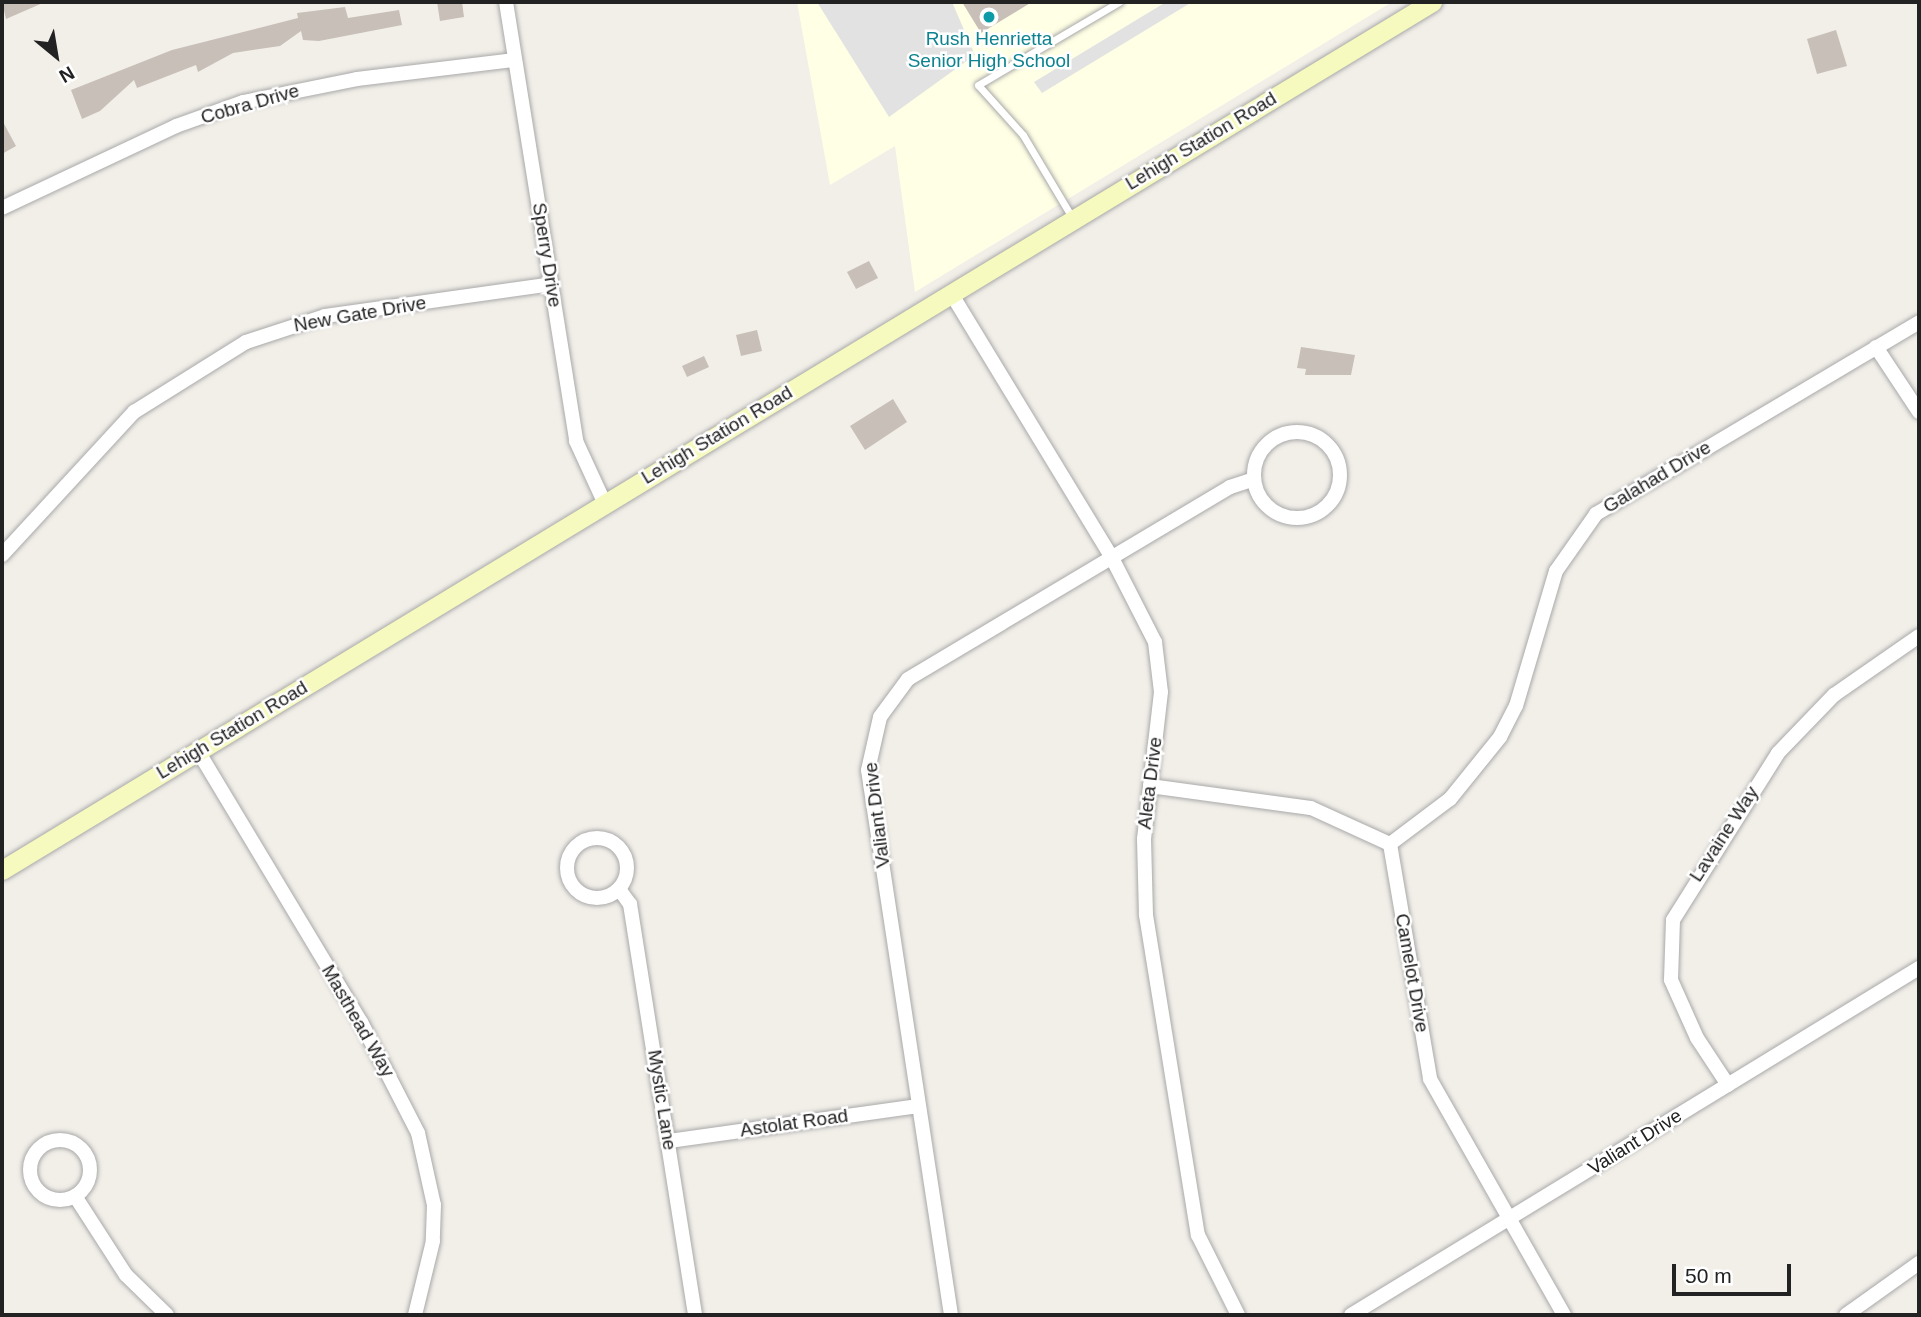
<!DOCTYPE html>
<html>
<head>
<meta charset="utf-8">
<style>
  body { margin:0 }
  #map { position:relative; width:1921px; height:1317px; overflow:hidden; background:#f2efe9; font-family:Helvetica,sans-serif }
  div>[style] { position:absolute }
  [style*='--x'] { left:calc(var(--x)*1px); top:calc(var(--y)*1px); width:calc(var(--w)*1px); rotate:calc(var(--a)*1deg) }
  .education>* { inset:0; background:#ffffe5 }
  .parking>* { inset:0; background:#e2e2e2 }
  .building>* { inset:0; background:#c7bfb8 }
  .roads { filter:drop-shadow(0 0 2px #a9a9a9) drop-shadow(0 0 2px #a9a9a9) }
  .service>* { height:7px; margin:-3.5px; padding:0 3.5px; transform-origin:3.5px; border-radius:3.5px; background:#fff }
  .minor>* { height:14px; margin:-7px; padding:0 7px; transform-origin:7px; border-radius:7px; background:#fff }
  .minor>.ring { margin:-7px; padding:0; box-sizing:content-box; background:none; border:14px solid #fff; border-radius:50% }
  .secondary>* { height:19px; margin:-9.5px; padding:0 9.5px; transform-origin:9.5px; border-radius:9.5px; background:#f7fabf }
  .dots>* { width:19px; height:19px; translate:-50% -50%; box-sizing:border-box; border:4px solid #fff; border-radius:50% }
  span { translate:-50% -50%; white-space:nowrap; text-align:center; line-height:1.15; -webkit-text-stroke:5px #fff; paint-order:stroke }
  .culture-label { font-size:19px; color:#0d838f }
  .street-label { font-size:19px; color:#222 }
  .frame { position:absolute; inset:0; border:4px solid #222; pointer-events:none }
  .north { position:absolute; left:21px; top:21px; width:70px; height:70px; -webkit-text-stroke:5px #fff; paint-order:stroke; rotate:150deg; font-size:19px; font-weight:700; line-height:28px; text-align:center; color:#222 }
  .north::after { content:''; display:block; margin:auto; width:24px; height:32px; background:#222; clip-path:polygon(50% 0,100% 100%,50% 72%,0 100%) }
  .scale { position:absolute; left:1672px; top:1264px; width:119px; height:32px; box-sizing:border-box; border:4px solid #222; border-top:0; padding-left:9px; font-size:21px; line-height:24px; white-space:nowrap; color:#222; -webkit-text-stroke:5px #fff; paint-order:stroke }
</style>
</head>
<body>
<div id="map">
  <div class="education">
    <i style="clip-path:polygon(797px 2px,1392px 2px,915px 292px,895px 146px,830px 185px)"></i>
  </div>
  <div class="parking">
    <i style="clip-path:polygon(817px 2px,952px 2px,975px 55px,889px 117px)"></i>
    <i style="clip-path:polygon(1166px 2px,1192px 2px,1042px 93px,1034px 82px)"></i>
  </div>
  <div class="building">
    <i style="clip-path:polygon(2px 2px,45px 2px,6px 19px)"></i>
    <i style="clip-path:polygon(437px 2px,462px 2px,464px 17px,440px 21px)"></i>
    <i style="clip-path:polygon(962px 2px,1032px 2px,981px 33px)"></i>
    <i style="clip-path:polygon(345px 7px,348px 18px,399px 10px,402px 25px,319px 41px,303px 40px,301px 31px,280px 46px,233px 53px,198px 72px,196px 65px,137px 88px,134px 80px,100px 111px,82px 119px,71px 90px,172px 50px,298px 18px,297px 13px)"></i>
    <i style="clip-path:polygon(1836px 30px,1847px 66px,1817px 74px,1807px 39px)"></i>
    <i style="clip-path:polygon(2px 120px,16px 146px,2px 154px)"></i>
    <i style="clip-path:polygon(869px 261px,878px 278px,856px 289px,847px 272px)"></i>
    <i style="clip-path:polygon(757px 330px,762px 351px,741px 356px,736px 335px)"></i>
    <i style="clip-path:polygon(1301px 347px,1355px 355px,1351px 375px,1305px 375px,1306px 369px,1297px 368px)"></i>
    <i style="clip-path:polygon(704px 356px,709px 367px,687px 377px,682px 366px)"></i>
    <i style="clip-path:polygon(893px 399px,907px 422px,865px 450px,850px 426px)"></i>
  </div>
  <div class="roads">
    <div class="service">
      <i style="--x:1073;--y:219;--w:98;--a:-120.8"></i>
      <i style="--x:1023;--y:135;--w:67;--a:-132"></i>
      <i style="--x:978;--y:85;--w:164;--a:-30.5"></i>
    </div>
    <div class="minor">
      <i style="--x:506;--y:2;--w:445;--a:80.9"></i>
      <i style="--x:576;--y:441;--w:69;--a:65.3"></i>
      <i style="--x:2;--y:208;--w:192;--a:-25.2"></i>
      <i style="--x:176;--y:126;--w:71;--a:-19.7"></i>
      <i style="--x:243;--y:102;--w:116;--a:-11.4"></i>
      <i style="--x:357;--y:79;--w:159;--a:-6.9"></i>
      <i style="--x:951;--y:293;--w:308;--a:58.7"></i>
      <i style="--x:1111;--y:556;--w:97;--a:62.9"></i>
      <i style="--x:1155;--y:642;--w:50;--a:83.2"></i>
      <i style="--x:1161;--y:692;--w:148;--a:96.6"></i>
      <i style="--x:1144;--y:839;--w:76;--a:88.5"></i>
      <i style="--x:1146;--y:915;--w:324;--a:80.8"></i>
      <i style="--x:1198;--y:1235;--w:89;--a:63.4"></i>
      <i style="--x:1876;--y:347;--w:78;--a:56.5"></i>
      <i class="ring" style="left:1254px;top:432px;width:72px;height:72px"></i>
      <i style="--x:2;--y:555;--w:195;--a:-47.3"></i>
      <i style="--x:134;--y:412;--w:132;--a:-32"></i>
      <i style="--x:246;--y:342;--w:83;--a:-18.2"></i>
      <i style="--x:325;--y:316;--w:229;--a:-8"></i>
      <i style="--x:198;--y:751;--w:316;--a:59"></i>
      <i style="--x:361;--y:1022;--w:125;--a:62.8"></i>
      <i style="--x:418;--y:1133;--w:74;--a:77.5"></i>
      <i style="--x:434;--y:1205;--w:36;--a:92"></i>
      <i style="--x:433;--y:1241;--w:76;--a:103.7"></i>
      <i style="--x:1150;--y:786;--w:162;--a:7.8"></i>
      <i style="--x:1311;--y:808;--w:87;--a:24.5"></i>
      <i class="ring" style="left:567px;top:838px;width:46px;height:46px"></i>
      <i style="--x:1390;--y:844;--w:75;--a:-36.9"></i>
      <i style="--x:1450;--y:799;--w:80;--a:-51.1"></i>
      <i style="--x:1500;--y:737;--w:35;--a:-63"></i>
      <i style="--x:1516;--y:706;--w:141;--a:-73.5"></i>
      <i style="--x:1556;--y:571;--w:70;--a:-54.9"></i>
      <i style="--x:1596;--y:514;--w:376;--a:-30.7"></i>
      <i style="--x:1390;--y:844;--w:238;--a:80.3"></i>
      <i style="--x:1430;--y:1079;--w:271;--a:60.4"></i>
      <i style="--x:619;--y:889;--w:19;--a:54"></i>
      <i style="--x:630;--y:904;--w:416;--a:81"></i>
      <i style="--x:1728;--y:1085;--w:56;--a:-123.4"></i>
      <i style="--x:1697;--y:1038;--w:64;--a:-114.1"></i>
      <i style="--x:1671;--y:980;--w:60;--a:-88.1"></i>
      <i style="--x:1673;--y:920;--w:197;--a:-57.8"></i>
      <i style="--x:1778;--y:753;--w:81;--a:-46"></i>
      <i style="--x:1834;--y:695;--w:103;--a:-34.8"></i>
      <i class="ring" style="left:30px;top:1140px;width:46px;height:46px"></i>
      <i style="--x:669;--y:1141;--w:252;--a:-8"></i>
      <i style="--x:75;--y:1196;--w:94;--a:57.2"></i>
      <i style="--x:126;--y:1275;--w:57;--a:44.3"></i>
      <i style="--x:951;--y:1315;--w:551;--a:-98.66"></i>
      <i style="--x:868;--y:770;--w:54;--a:-77.2"></i>
      <i style="--x:880;--y:717;--w:47;--a:-53.6"></i>
      <i style="--x:908;--y:679;--w:375;--a:-30.8"></i>
      <i style="--x:1230;--y:487;--w:25;--a:-18"></i>
      <i style="--x:1351;--y:1315;--w:666;--a:-31.42"></i>
      <i style="--x:1846;--y:1315;--w:90;--a:-35.5"></i>
    </div>
    <div class="secondary">
      <i style="--x:2;--y:870;--w:1673;--a:-31.26"></i>
    </div>
  </div>
  <div class="dots">
    <i style="left:989px;top:17px;background:#0f9aa8"></i>
  </div>
  <div class="culture-label">
    <span style="left:989px;top:50px">Rush Henrietta<br>Senior High School</span>
  </div>
  <div class="street-label">
    <span style="left:250px;top:104px;rotate:-16deg">Cobra Drive</span>
    <span style="left:1201px;top:141px;rotate:-31deg">Lehigh Station Road</span>
    <span style="left:547px;top:255px;rotate:81deg">Sperry Drive</span>
    <span style="left:360px;top:314px;rotate:-10deg">New Gate Drive</span>
    <span style="left:717px;top:435px;rotate:-31deg">Lehigh Station Road</span>
    <span style="left:1657px;top:477px;rotate:-31deg">Galahad Drive</span>
    <span style="left:232px;top:730px;rotate:-31deg">Lehigh Station Road</span>
    <span style="left:1150px;top:783px;rotate:-83deg">Aleta Drive</span>
    <span style="left:877px;top:815px;rotate:-97deg">Valiant Drive</span>
    <span style="left:1724px;top:834px;rotate:-57deg">Lavaine Way</span>
    <span style="left:1412px;top:973px;rotate:80deg">Camelot Drive</span>
    <span style="left:358px;top:1021px;rotate:60deg">Masthead Way</span>
    <span style="left:662px;top:1100px;rotate:81deg">Mystic Lane</span>
    <span style="left:794px;top:1123px;rotate:-8deg">Astolat Road</span>
    <span style="left:1635px;top:1142px;rotate:-32deg">Valiant Drive</span>
  </div>
  <div class="frame"></div>
  <div class="north">N</div>
  <div class="scale">50 m</div>
</div>
</body>
</html>
